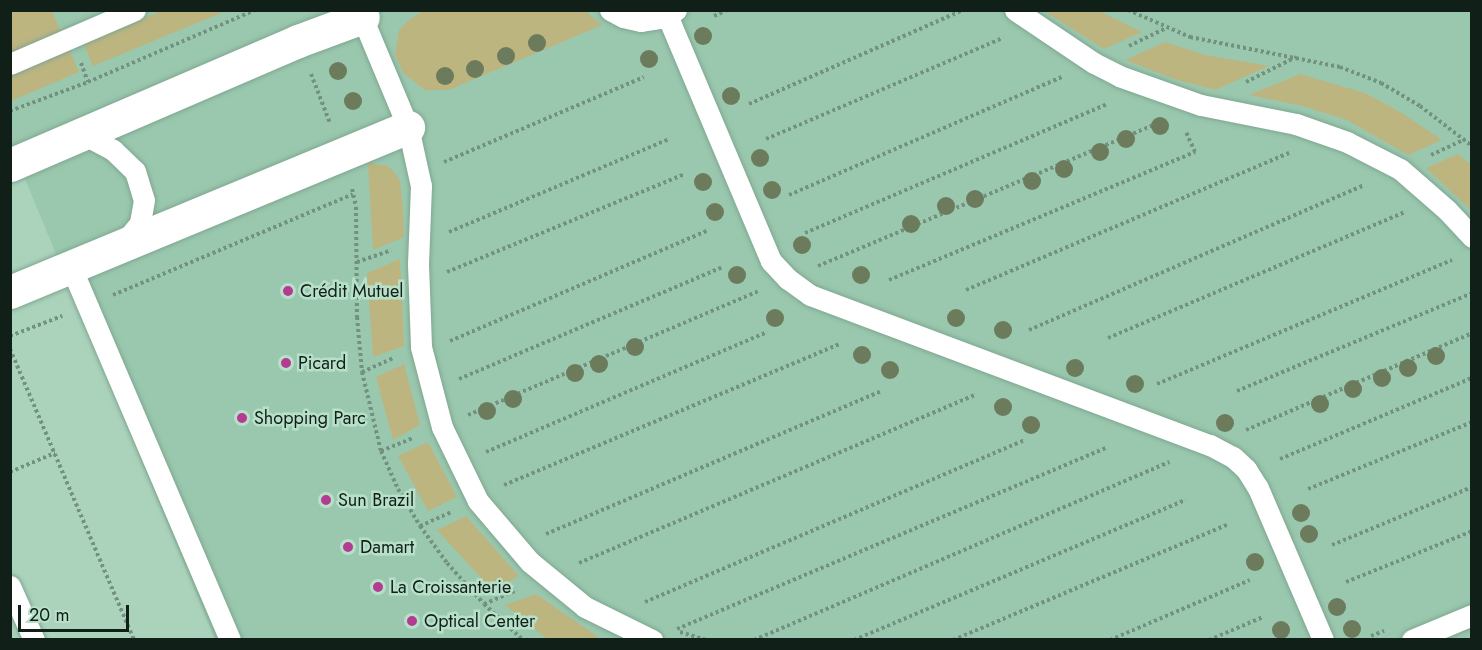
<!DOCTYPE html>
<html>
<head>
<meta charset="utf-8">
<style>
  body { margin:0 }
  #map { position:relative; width:1482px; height:650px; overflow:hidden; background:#abd3bc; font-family:Jost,sans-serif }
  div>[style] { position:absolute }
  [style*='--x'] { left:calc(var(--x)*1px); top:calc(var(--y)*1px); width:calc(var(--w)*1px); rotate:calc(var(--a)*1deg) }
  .built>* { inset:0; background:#99c8ae }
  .green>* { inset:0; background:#bdb580 }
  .path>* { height:4px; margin-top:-2px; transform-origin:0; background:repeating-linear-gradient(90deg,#72917f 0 3px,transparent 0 6px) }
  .roads { filter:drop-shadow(0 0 2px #80a691) drop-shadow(0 0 2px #80a691) }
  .lane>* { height:21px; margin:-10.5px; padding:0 10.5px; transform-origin:10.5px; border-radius:10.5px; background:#fff }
  .street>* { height:33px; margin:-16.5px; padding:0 16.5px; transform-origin:16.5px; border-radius:16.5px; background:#fff }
  .trees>* { width:18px; height:18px; margin:-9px; border-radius:50%; background:#6c7b5c }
  .dots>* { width:16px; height:16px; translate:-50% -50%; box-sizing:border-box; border:3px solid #b8e0c9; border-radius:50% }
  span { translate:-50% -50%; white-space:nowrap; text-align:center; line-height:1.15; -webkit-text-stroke:5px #b8e0c9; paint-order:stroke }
  .poi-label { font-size:18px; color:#101f18 }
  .left { translate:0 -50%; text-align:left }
  .frame { position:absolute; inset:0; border:12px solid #101f18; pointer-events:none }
  .scale { position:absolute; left:18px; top:605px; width:111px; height:27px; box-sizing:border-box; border:3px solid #101f18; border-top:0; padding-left:8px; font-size:18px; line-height:21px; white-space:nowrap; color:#101f18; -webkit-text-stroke:4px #b8e0c9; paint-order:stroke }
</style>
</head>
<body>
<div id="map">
  <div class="built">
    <i style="clip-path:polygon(10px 11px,1471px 11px,1471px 639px,215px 639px,11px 145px)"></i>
  </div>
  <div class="green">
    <i style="clip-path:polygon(11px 11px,52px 11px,61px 32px,11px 53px)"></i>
    <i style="clip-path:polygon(161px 11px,226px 11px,93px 66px,83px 43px)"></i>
    <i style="clip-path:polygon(423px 11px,586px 11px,602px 25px,449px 90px,425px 90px,404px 74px,395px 55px,399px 30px,409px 20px)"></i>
    <i style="clip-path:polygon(1044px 11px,1099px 11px,1142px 32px,1104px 49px)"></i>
    <i style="clip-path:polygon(1165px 42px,1205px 55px,1269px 66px,1215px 90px,1177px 80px,1125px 60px)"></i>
    <i style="clip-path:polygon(69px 49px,79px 72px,11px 101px,11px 74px)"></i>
    <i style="clip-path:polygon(1300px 74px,1365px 93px,1402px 113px,1442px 140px,1408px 155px,1347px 120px,1302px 106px,1249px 95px)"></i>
    <i style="clip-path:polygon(1458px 154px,1471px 165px,1471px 210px,1426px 168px)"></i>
    <i style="clip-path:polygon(368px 163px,388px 166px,395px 173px,400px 181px,403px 209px,404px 237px,373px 250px)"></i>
    <i style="clip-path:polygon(400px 259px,404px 346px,373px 357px,367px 273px)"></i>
    <i style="clip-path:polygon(404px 364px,420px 425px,393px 440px,376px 377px)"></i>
    <i style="clip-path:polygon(428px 442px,457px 497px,428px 511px,398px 456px)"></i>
    <i style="clip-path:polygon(466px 516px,519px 576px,493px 591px,437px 530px)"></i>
    <i style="clip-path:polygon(536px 594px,597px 636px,599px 639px,547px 639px,505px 605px)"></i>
  </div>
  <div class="path">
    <i style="--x:1128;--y:10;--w:68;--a:23.5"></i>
    <i style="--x:1190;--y:37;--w:153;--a:11.3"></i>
    <i style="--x:1340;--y:67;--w:44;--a:21.3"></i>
    <i style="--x:1381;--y:83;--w:45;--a:30.5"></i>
    <i style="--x:1420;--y:106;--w:66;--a:37.6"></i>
    <i style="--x:714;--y:16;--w:14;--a:-25"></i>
    <i style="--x:1129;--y:46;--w:41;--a:-25.9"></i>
    <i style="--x:81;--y:63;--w:20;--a:70"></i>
    <i style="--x:311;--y:74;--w:53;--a:68.8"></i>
    <i style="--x:1246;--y:82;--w:56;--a:-26.6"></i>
    <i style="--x:749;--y:104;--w:234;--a:-23.7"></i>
    <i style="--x:10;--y:111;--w:83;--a:-20.4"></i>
    <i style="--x:88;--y:82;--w:182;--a:-23.3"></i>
    <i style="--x:766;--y:139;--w:258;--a:-23.1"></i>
    <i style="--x:1431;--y:155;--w:38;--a:-25"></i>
    <i style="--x:444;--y:162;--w:217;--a:-23"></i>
    <i style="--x:352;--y:189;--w:18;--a:77"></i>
    <i style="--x:356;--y:207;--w:110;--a:89.5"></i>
    <i style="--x:357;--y:317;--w:55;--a:84.8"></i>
    <i style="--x:362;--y:372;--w:81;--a:76.5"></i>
    <i style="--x:381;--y:451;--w:42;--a:65.9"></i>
    <i style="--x:398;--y:489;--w:43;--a:59.3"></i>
    <i style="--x:420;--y:526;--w:46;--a:53.9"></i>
    <i style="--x:447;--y:563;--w:55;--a:47.9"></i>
    <i style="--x:484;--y:604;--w:53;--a:42.7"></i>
    <i style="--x:789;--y:195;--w:297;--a:-23.4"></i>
    <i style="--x:449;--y:232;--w:239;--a:-22.9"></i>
    <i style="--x:805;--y:233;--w:329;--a:-23.1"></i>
    <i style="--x:357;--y:262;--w:36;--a:-19"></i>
    <i style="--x:818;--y:266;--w:371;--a:-22.8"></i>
    <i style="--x:447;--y:272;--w:257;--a:-22.4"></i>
    <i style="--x:889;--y:280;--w:332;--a:-22.7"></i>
    <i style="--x:1195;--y:152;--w:22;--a:-114"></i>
    <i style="--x:966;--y:290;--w:351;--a:-23"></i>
    <i style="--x:113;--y:295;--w:260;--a:-22.8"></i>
    <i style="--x:1029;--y:330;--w:365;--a:-23.4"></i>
    <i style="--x:10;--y:336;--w:56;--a:-21"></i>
    <i style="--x:1108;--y:338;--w:323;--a:-23"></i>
    <i style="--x:450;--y:341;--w:280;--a:-23.2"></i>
    <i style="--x:10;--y:349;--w:316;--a:66.9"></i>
    <i style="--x:362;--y:372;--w:35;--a:-24"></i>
    <i style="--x:459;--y:379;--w:285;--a:-23"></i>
    <i style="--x:1157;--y:384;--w:320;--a:-22.8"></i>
    <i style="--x:1237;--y:391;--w:255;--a:-22.6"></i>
    <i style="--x:468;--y:415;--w:316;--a:-23.1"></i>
    <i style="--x:1246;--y:430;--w:246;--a:-23.2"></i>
    <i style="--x:381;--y:451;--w:35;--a:-22"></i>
    <i style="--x:486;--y:452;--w:306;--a:-23.1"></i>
    <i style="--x:1280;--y:459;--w:208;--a:-22.9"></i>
    <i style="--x:10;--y:472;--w:49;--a:-22.9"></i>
    <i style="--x:504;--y:485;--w:363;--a:-22.8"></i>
    <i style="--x:1308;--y:489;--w:177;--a:-22.2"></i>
    <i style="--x:420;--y:526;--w:35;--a:-24"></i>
    <i style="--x:546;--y:534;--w:365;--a:-23.1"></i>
    <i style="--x:1332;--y:545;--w:152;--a:-22.5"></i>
    <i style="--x:579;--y:563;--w:429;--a:-23"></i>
    <i style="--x:1346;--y:582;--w:136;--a:-22"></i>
    <i style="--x:645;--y:602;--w:413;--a:-23.1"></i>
    <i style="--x:484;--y:604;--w:36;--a:-23"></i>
    <i style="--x:677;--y:629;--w:465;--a:-22.9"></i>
    <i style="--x:680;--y:632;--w:28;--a:17"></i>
    <i style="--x:1371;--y:636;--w:14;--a:-21"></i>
    <i style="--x:754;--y:640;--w:452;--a:-23.2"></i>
    <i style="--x:854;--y:640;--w:360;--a:-22.9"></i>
    <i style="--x:953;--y:640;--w:299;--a:-22.8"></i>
    <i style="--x:1110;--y:640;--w:152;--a:-23.2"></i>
    <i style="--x:1209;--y:640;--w:59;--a:-23.1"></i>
  </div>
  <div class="roads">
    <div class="lane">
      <i style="--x:359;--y:10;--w:127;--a:67.3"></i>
      <i style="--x:408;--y:127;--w:60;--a:77.6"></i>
      <i style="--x:421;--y:186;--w:78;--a:92.2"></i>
      <i style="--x:418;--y:264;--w:83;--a:87.9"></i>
      <i style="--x:421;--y:347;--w:83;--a:75.3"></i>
      <i style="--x:442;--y:427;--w:82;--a:64.1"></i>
      <i style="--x:478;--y:501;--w:80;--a:49.6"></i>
      <i style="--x:530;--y:562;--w:71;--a:39.3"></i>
      <i style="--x:585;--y:607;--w:75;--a:26.2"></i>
      <i style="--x:610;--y:10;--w:15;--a:28"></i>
      <i style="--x:623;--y:17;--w:18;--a:13"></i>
      <i style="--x:641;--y:21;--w:20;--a:-9"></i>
      <i style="--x:661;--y:18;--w:17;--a:-28"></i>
      <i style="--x:1015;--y:10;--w:95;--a:33.9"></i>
      <i style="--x:1094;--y:63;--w:28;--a:27"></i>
      <i style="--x:1119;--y:76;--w:87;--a:19.5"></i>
      <i style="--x:1201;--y:105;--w:97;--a:11.3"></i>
      <i style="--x:1296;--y:124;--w:54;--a:19.4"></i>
      <i style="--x:1347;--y:142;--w:59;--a:27"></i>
      <i style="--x:1400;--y:169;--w:62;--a:41.1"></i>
      <i style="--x:1447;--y:210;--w:37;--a:47"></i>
      <i style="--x:667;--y:15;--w:267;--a:67.1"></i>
      <i style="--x:771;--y:261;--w:25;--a:47"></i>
      <i style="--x:788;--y:279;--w:27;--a:36"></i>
      <i style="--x:810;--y:295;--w:427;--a:20.6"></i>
      <i style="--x:1210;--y:445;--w:26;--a:28"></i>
      <i style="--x:1233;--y:457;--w:18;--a:43"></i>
      <i style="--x:1246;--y:469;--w:22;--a:58"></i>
      <i style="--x:1258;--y:488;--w:165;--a:66.8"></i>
      <i style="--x:10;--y:64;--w:136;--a:-23.4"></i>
      <i style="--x:83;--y:134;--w:34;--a:28"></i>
      <i style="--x:113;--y:150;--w:30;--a:44"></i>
      <i style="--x:135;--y:171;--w:30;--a:73"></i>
      <i style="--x:144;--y:200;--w:23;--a:100"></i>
      <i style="--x:140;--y:223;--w:26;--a:129"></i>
      <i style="--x:71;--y:267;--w:405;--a:66.9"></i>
      <i style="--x:10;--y:586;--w:59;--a:66"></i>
      <i style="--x:1412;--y:640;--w:65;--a:-22.6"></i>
    </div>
    <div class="street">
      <i style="--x:10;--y:165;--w:314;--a:-23.3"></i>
      <i style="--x:298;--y:41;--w:69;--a:-20.3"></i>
      <i style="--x:10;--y:292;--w:431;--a:-22.5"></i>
    </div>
  </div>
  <div class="trees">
    <i style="left:703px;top:36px"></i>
    <i style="left:537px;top:43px"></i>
    <i style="left:506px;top:56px"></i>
    <i style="left:649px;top:59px"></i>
    <i style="left:475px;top:69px"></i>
    <i style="left:338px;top:71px"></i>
    <i style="left:445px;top:76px"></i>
    <i style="left:731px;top:96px"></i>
    <i style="left:353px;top:101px"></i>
    <i style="left:1160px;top:126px"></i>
    <i style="left:1126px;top:139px"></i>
    <i style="left:1100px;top:152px"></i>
    <i style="left:760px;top:158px"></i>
    <i style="left:1064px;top:169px"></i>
    <i style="left:1032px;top:181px"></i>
    <i style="left:703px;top:182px"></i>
    <i style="left:772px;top:190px"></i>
    <i style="left:975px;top:199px"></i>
    <i style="left:946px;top:206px"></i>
    <i style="left:715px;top:212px"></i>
    <i style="left:911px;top:224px"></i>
    <i style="left:802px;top:245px"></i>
    <i style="left:737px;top:275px"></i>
    <i style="left:861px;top:275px"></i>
    <i style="left:775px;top:318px"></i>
    <i style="left:956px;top:318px"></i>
    <i style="left:1003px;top:330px"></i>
    <i style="left:635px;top:347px"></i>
    <i style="left:862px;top:355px"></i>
    <i style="left:1436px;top:356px"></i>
    <i style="left:599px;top:364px"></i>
    <i style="left:1075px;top:368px"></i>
    <i style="left:1408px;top:368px"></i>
    <i style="left:890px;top:370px"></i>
    <i style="left:575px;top:373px"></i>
    <i style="left:1382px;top:378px"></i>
    <i style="left:1135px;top:384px"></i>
    <i style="left:1353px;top:389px"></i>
    <i style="left:513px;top:399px"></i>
    <i style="left:1320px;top:404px"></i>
    <i style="left:1003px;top:407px"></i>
    <i style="left:487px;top:411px"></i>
    <i style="left:1225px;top:423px"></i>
    <i style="left:1031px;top:425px"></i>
    <i style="left:1301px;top:513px"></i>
    <i style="left:1309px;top:534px"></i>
    <i style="left:1255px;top:562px"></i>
    <i style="left:1337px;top:607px"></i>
    <i style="left:1352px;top:629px"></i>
    <i style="left:1281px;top:630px"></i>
  </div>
  <div class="dots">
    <i style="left:288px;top:291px;background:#b33c92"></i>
    <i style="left:286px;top:363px;background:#b33c92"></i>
    <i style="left:242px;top:418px;background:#b33c92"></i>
    <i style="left:326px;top:500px;background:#b33c92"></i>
    <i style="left:348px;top:547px;background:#b33c92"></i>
    <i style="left:378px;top:587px;background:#b33c92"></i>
    <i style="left:412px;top:621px;background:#b33c92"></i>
  </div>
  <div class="poi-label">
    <span class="left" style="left:300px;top:291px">Crédit Mutuel</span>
    <span class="left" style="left:298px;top:363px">Picard</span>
    <span class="left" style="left:254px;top:418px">Shopping Parc</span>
    <span class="left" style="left:338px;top:500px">Sun Brazil</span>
    <span class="left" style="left:360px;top:547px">Damart</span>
    <span class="left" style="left:390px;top:587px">La Croissanterie</span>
    <span class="left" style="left:424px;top:621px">Optical Center</span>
  </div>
  <div class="frame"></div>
  <div class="scale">20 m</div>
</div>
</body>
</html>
